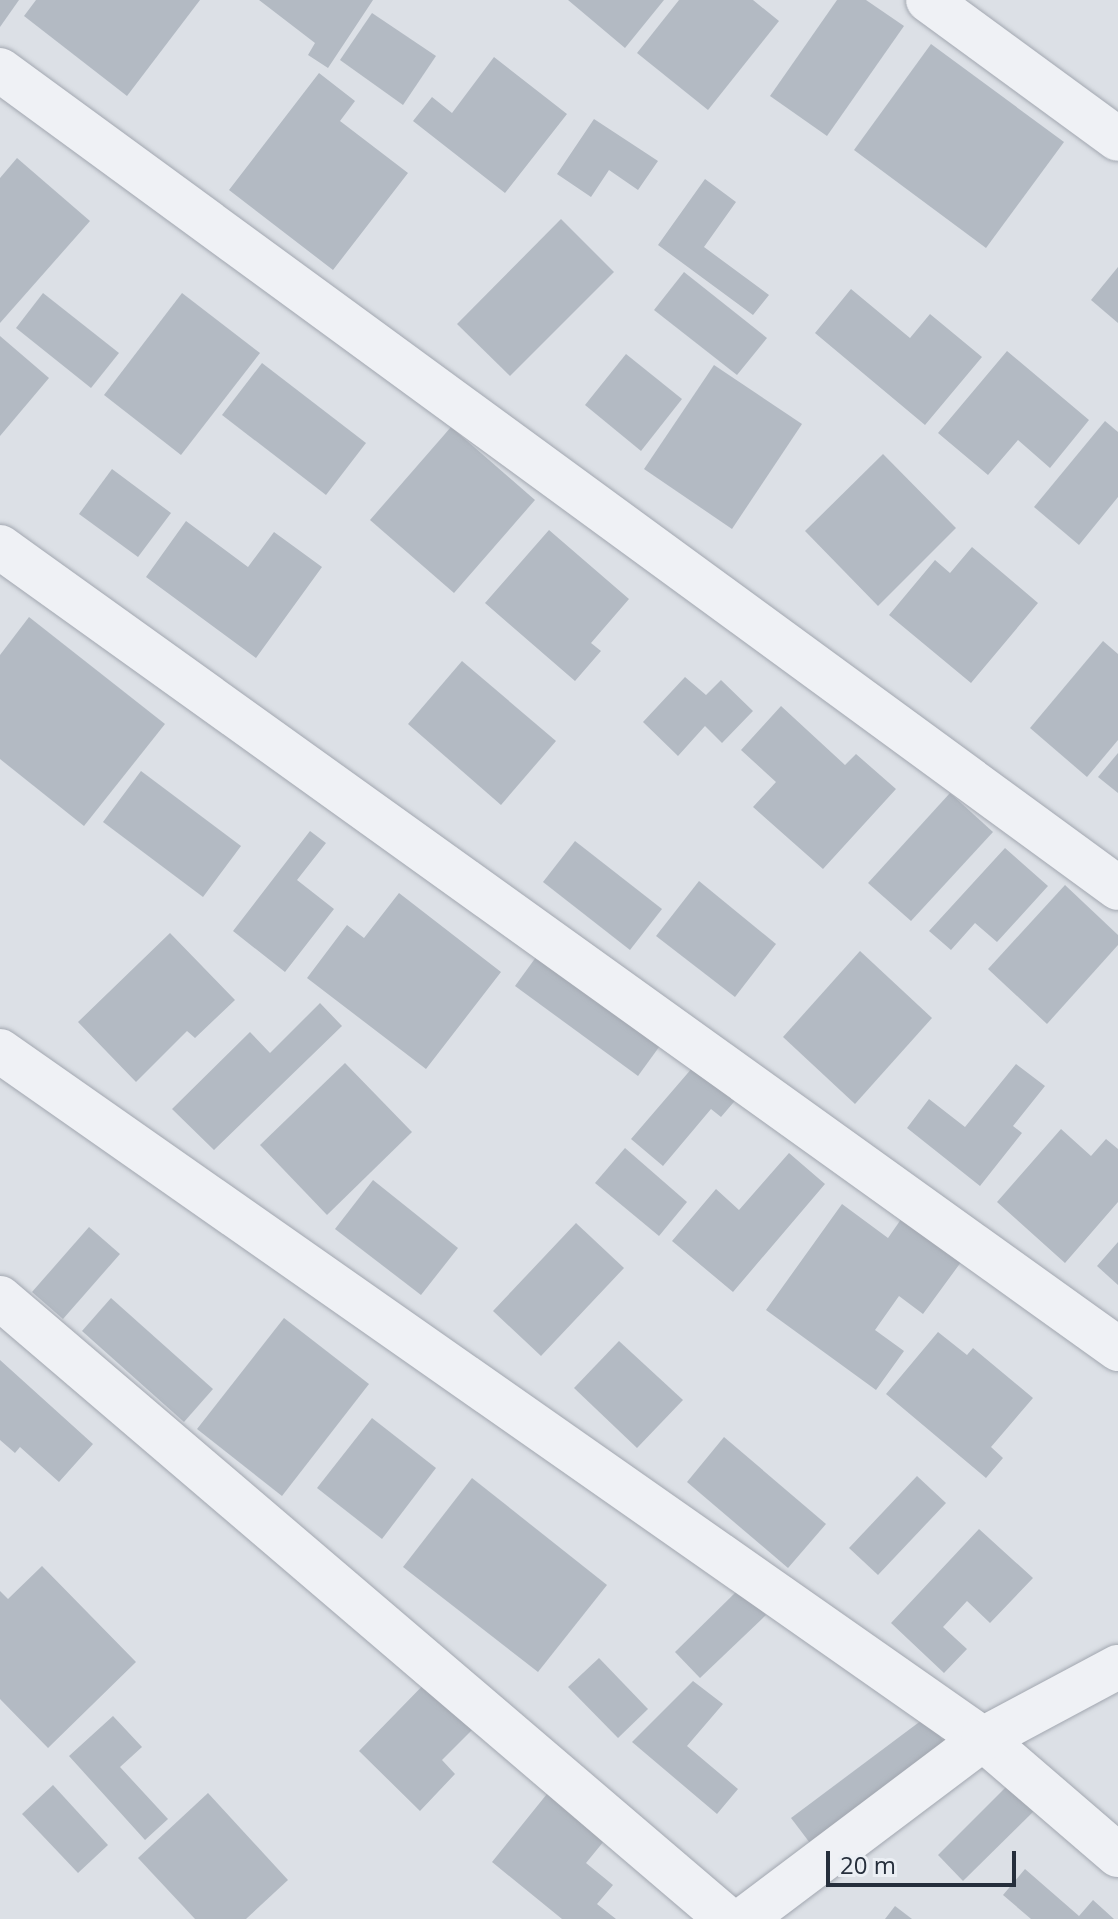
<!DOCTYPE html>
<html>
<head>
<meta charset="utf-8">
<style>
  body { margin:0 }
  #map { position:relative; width:1118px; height:1919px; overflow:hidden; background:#dce0e6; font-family:"Open Sans",sans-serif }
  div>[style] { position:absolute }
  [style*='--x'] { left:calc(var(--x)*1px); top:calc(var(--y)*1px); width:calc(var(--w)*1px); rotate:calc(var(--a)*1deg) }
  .building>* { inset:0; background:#b3bac3 }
  .roads { filter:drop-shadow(0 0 2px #a2a7b0) drop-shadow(0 0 2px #a2a7b0) }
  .minor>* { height:44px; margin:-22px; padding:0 22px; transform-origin:22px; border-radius:22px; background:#eff1f5 }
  span { translate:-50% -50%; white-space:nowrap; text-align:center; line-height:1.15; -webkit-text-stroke:6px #ebeff4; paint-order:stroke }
  .scale { position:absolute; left:826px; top:1851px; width:190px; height:36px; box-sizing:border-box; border:4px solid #262f3c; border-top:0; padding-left:10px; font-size:24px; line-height:28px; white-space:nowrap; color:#262f3c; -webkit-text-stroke:6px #ebeff4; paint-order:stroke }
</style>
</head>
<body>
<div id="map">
  <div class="building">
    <i style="clip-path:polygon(0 0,19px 0,0 27px)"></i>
    <i style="clip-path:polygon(36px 0,200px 0,127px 96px,24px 16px)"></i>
    <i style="clip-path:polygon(259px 0,373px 0,328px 68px,308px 55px,315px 43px)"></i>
    <i style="clip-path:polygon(568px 0,664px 0,625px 48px)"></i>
    <i style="clip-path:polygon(679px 0,753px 0,779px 21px,708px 110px,637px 53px)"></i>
    <i style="clip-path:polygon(837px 0,866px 0,904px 26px,827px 136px,770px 96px)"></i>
    <i style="clip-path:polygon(372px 13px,436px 56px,403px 105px,340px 60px)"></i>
    <i style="clip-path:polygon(931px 44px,1064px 142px,986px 248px,854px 150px)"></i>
    <i style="clip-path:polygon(494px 57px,567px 114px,505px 193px,413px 121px,432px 97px,452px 113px)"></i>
    <i style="clip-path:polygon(319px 73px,355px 101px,340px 121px,408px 173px,333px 270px,229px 190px)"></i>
    <i style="clip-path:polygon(594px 119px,658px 161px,638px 190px,609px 170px,591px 197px,557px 174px)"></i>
    <i style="clip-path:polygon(17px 158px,90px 221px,0 323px,0 178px)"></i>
    <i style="clip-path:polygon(705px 179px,736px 202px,704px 247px,769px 295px,753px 315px,658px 245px)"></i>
    <i style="clip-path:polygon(561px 219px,614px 272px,510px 376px,457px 324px)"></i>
    <i style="clip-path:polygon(1118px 267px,1118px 323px,1091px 300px)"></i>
    <i style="clip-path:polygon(684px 272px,767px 338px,737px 375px,654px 310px)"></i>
    <i style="clip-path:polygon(851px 289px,910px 338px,930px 314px,982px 357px,925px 425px,815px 333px)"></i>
    <i style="clip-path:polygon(43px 293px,119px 353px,91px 388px,16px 328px)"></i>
    <i style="clip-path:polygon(182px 293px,260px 353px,181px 455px,104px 395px)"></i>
    <i style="clip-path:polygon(0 336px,49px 378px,0 436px)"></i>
    <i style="clip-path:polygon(1007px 351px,1089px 420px,1050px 468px,1018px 440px,988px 475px,938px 433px)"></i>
    <i style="clip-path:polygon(626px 354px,682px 399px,641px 451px,585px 405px)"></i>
    <i style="clip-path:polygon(262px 363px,366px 443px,326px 495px,222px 415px)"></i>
    <i style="clip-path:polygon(714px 365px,802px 424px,732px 529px,644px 469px)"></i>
    <i style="clip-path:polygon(1105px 421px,1118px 432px,1118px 497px,1079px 545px,1034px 507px)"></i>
    <i style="clip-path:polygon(451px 427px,535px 500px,454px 593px,370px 520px)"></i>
    <i style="clip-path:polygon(883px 454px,956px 528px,878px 606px,805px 531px)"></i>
    <i style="clip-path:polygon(112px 469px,171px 513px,138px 557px,79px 514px)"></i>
    <i style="clip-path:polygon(186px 521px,248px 567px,274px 532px,322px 567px,256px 658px,146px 577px)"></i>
    <i style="clip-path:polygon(549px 530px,629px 599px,591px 643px,601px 651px,575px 681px,485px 603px)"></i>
    <i style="clip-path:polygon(972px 547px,1038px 603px,971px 683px,889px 615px,935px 560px,950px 573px)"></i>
    <i style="clip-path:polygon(29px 617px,165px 724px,84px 826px,0 759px,0 655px)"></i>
    <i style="clip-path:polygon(1103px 641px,1118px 654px,1118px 740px,1087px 777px,1030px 728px)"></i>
    <i style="clip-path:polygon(462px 661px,556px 741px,501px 805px,408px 724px)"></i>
    <i style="clip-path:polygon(685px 677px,706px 695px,721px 680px,753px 711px,722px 743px,705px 726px,678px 756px,643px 722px)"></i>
    <i style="clip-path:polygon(781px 706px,845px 765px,856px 754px,896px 789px,823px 869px,753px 807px,776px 782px,741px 750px)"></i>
    <i style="clip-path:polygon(1118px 753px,1118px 793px,1098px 777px)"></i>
    <i style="clip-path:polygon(141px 771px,241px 846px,203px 897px,103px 822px)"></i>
    <i style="clip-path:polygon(950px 793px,993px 832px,911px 921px,868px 883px)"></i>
    <i style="clip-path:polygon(310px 831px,326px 843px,297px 880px,334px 909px,285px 972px,233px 931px)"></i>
    <i style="clip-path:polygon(575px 841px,662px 909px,630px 950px,543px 882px)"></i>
    <i style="clip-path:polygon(1005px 848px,1048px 886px,997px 942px,975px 923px,951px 950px,929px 931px)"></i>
    <i style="clip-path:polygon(699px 881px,776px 944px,735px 997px,656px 936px)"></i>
    <i style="clip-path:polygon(1065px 885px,1118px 935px,1118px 945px,1047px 1024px,988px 969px)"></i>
    <i style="clip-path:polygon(399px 893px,501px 972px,426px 1069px,307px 978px,347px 925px,364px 938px)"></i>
    <i style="clip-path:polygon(170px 933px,235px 1000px,195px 1038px,187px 1031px,136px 1082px,78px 1022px)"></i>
    <i style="clip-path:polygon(860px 951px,932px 1018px,855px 1104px,783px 1037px)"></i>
    <i style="clip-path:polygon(539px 953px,662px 1043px,638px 1076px,515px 986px)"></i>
    <i style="clip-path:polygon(320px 1003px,342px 1026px,214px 1150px,172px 1109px,250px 1032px,270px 1053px)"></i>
    <i style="clip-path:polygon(699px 1060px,739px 1096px,721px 1117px,711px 1109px,663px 1166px,631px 1139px)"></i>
    <i style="clip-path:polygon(345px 1063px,412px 1132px,327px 1215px,260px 1145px)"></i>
    <i style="clip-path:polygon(1016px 1064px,1045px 1086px,1013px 1126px,1022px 1133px,980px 1186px,907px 1128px,929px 1099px,965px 1127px)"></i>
    <i style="clip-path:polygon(1061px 1129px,1091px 1156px,1106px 1139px,1118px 1149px,1118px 1202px,1065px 1263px,997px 1202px)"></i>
    <i style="clip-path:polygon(625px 1148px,687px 1202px,659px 1236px,595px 1183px)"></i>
    <i style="clip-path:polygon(789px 1153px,825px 1184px,733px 1292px,672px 1241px,716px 1189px,739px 1210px)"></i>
    <i style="clip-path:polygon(373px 1180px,458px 1248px,421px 1295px,335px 1229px)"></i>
    <i style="clip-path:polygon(842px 1204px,888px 1238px,904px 1215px,964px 1258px,923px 1314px,899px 1296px,875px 1330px,904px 1351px,876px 1390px,766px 1310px)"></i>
    <i style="clip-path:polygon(576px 1223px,624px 1268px,541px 1356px,493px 1311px)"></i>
    <i style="clip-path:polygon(89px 1227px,120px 1254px,63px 1319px,32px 1292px)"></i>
    <i style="clip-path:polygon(1118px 1242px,1118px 1285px,1097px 1266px)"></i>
    <i style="clip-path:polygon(111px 1298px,213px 1389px,184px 1422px,82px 1331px)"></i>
    <i style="clip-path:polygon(284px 1318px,369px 1384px,282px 1496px,197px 1429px)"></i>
    <i style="clip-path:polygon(938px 1332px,967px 1355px,973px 1348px,1033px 1398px,991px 1447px,1003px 1458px,986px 1478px,886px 1394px)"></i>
    <i style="clip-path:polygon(619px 1341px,683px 1400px,637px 1448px,574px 1388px)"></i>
    <i style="clip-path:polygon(0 1360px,93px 1444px,59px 1482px,20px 1447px,15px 1453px,0 1440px)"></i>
    <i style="clip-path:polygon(372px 1418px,436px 1468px,382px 1539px,317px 1488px)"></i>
    <i style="clip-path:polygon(724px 1437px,826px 1524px,788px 1568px,687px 1482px)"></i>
    <i style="clip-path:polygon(917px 1476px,946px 1503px,878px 1575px,849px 1548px)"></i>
    <i style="clip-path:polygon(472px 1478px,607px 1585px,538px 1672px,403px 1567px)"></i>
    <i style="clip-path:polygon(979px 1529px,1033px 1578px,990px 1623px,967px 1601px,943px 1627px,967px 1649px,944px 1673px,891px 1623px)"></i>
    <i style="clip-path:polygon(42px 1566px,136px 1662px,48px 1748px,0 1699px,0 1591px,8px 1599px)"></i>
    <i style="clip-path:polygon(740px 1588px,766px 1615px,700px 1678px,675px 1652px)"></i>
    <i style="clip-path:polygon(599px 1658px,648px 1709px,618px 1738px,568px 1687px)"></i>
    <i style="clip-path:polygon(434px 1674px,482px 1720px,442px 1760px,455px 1774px,420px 1811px,359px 1751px)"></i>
    <i style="clip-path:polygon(693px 1681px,723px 1704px,687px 1746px,738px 1789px,717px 1814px,632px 1742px)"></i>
    <i style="clip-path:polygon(113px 1716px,142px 1747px,120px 1767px,168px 1819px,145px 1840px,69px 1756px)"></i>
    <i style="clip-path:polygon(926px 1717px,947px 1746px,813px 1847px,791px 1818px)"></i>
    <i style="clip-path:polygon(1010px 1783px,1036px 1809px,963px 1881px,938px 1855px)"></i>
    <i style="clip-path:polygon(555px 1784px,613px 1830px,586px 1863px,613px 1885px,597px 1904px,616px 1919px,562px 1919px,492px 1862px)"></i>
    <i style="clip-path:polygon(53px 1785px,108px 1845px,78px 1873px,22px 1814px)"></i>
    <i style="clip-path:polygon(208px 1793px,288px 1880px,246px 1919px,195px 1919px,138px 1858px)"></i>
    <i style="clip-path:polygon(1025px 1869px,1079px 1916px,1093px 1900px,1114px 1919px,1031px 1919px,1003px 1895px)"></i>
    <i style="clip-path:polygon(895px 1906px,912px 1919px,885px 1919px)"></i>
  </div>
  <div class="roads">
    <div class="minor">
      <i style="--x:928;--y:0;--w:235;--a:36.2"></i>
      <i style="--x:0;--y:70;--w:1385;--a:36.19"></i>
      <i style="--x:0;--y:547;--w:1376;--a:35.65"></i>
      <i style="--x:0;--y:1051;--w:1200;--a:34.99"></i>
      <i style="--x:983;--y:1739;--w:178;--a:40.7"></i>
      <i style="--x:0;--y:1298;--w:956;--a:40.5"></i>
      <i style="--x:744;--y:1919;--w:299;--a:-37"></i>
      <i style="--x:983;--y:1739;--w:153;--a:-28.1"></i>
    </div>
  </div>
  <div class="scale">20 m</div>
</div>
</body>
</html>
